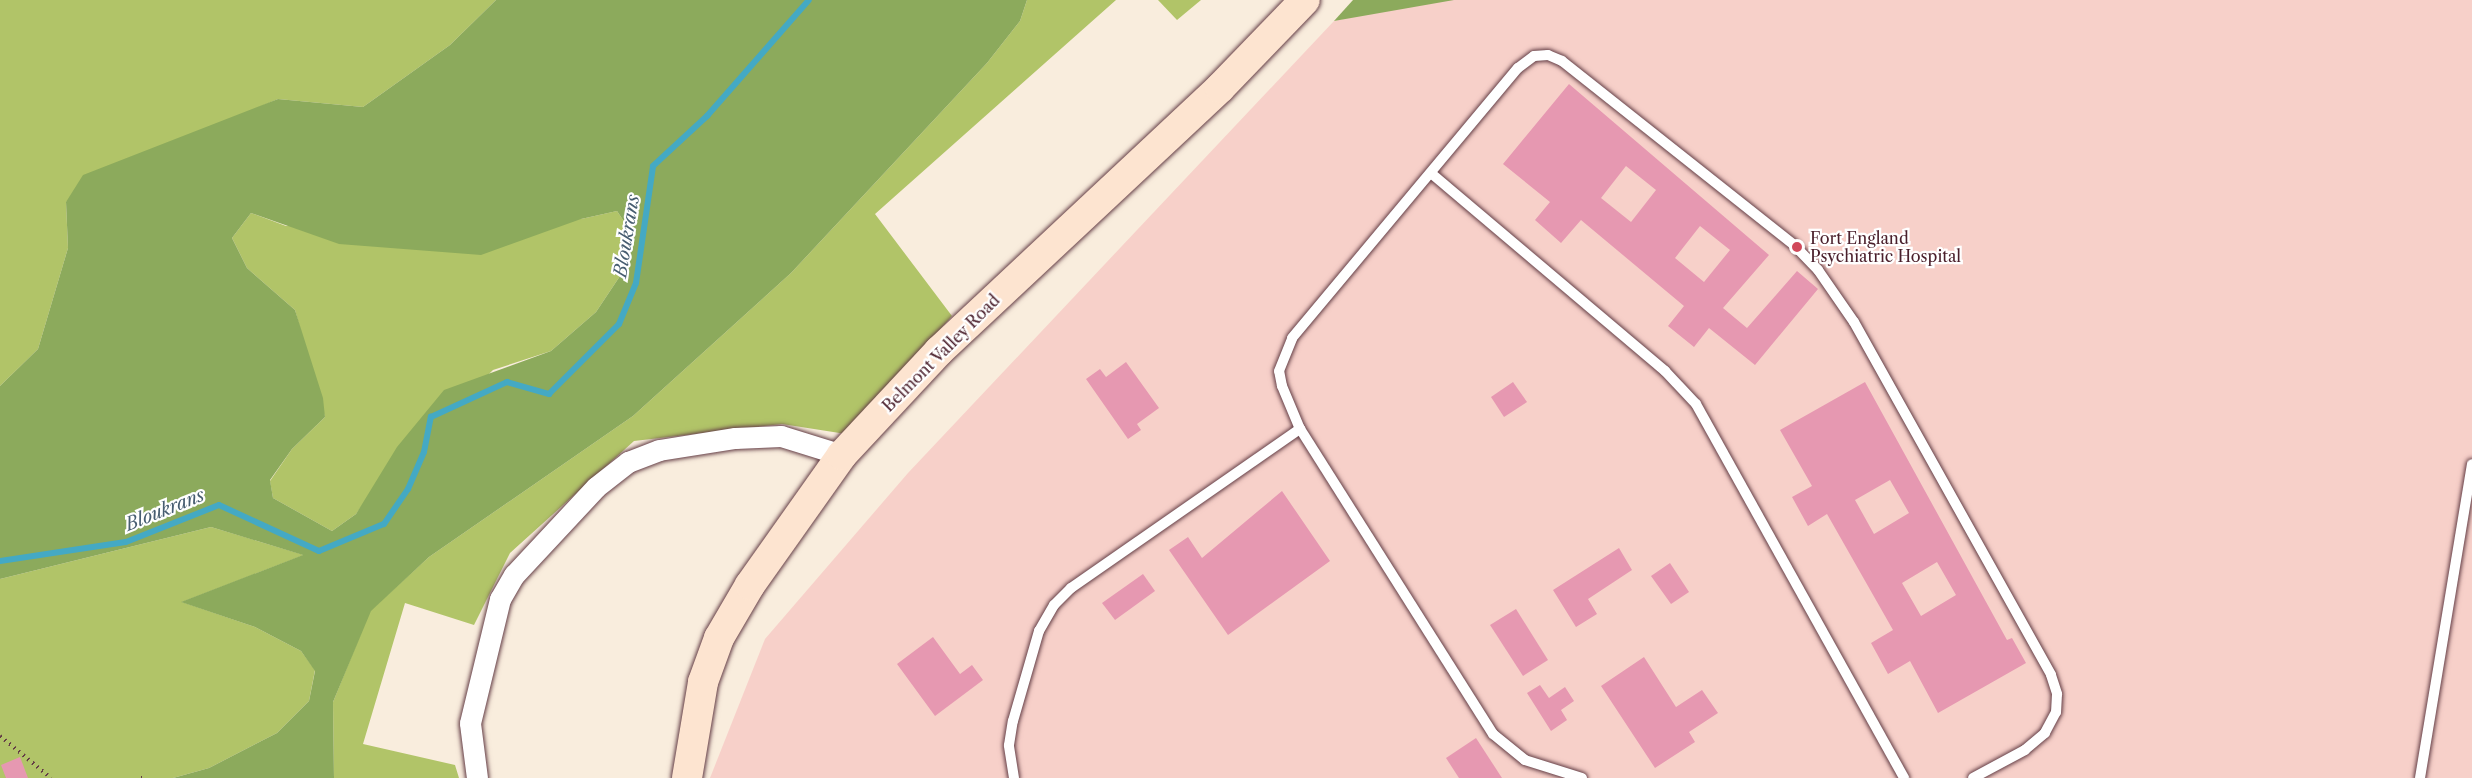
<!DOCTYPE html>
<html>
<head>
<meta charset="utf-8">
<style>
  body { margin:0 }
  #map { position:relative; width:2472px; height:778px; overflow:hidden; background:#f9eddd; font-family:"Libre Caslon Text",serif }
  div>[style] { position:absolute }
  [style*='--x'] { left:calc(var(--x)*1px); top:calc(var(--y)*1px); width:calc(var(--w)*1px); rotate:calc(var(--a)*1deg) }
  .built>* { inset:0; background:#f7d0c9 }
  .green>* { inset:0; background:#b1c468 }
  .forest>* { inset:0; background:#8caa5c }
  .stream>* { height:6px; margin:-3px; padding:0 3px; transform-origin:3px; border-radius:3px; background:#44a9c4 }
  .building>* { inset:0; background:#e698b1 }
  .path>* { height:4px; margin-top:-2px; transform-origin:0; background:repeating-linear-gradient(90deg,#643e46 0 1.5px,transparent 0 6px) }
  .roads { filter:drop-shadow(0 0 2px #643e46) drop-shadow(0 0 2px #643e46) }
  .lane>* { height:10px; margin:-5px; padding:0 5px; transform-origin:5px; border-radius:5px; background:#fff }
  .street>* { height:21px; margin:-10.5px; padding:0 10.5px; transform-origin:10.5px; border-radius:10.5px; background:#fff }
  .secondary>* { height:30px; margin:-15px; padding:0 15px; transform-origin:15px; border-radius:15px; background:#fde4d0 }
  .dots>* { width:16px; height:16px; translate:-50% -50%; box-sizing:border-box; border:3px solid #fff; border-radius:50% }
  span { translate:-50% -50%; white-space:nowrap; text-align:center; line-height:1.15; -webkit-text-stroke:4.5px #fff; paint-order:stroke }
  .poi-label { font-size:16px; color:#4a1f2b }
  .left { translate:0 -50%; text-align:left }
  .street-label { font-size:16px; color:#4a1f2b }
  .water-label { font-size:18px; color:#475d70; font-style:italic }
</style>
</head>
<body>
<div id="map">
  <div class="built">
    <i style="clip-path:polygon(1431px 0,2472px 0,2472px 778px,710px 778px,765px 639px,908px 473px,1334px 21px)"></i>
  </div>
  <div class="green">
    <i style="clip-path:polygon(0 0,496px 0,450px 45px,363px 107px,278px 99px,217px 125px,66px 202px,68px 248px,38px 349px,0 386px)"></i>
    <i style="clip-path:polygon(1027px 0,1116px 0,875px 214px,952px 316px,846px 434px,782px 424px,634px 441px,510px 553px,474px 625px,405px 603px,363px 744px,455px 765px,459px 778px,334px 778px,333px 702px,370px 611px,429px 557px,633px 416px,791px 273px,987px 63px,1020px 21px)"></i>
    <i style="clip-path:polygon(1158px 0,1201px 0,1177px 20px)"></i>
    <i style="clip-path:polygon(617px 211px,625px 223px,630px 261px,596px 312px,551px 351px,493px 370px,375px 487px,356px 514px,332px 531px,273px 498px,270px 481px,292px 449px,325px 417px,295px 310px,247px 268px,232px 238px,251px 213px,286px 226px,581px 219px)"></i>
    <i style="clip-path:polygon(211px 527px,304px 555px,182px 602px,255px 627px,301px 651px,315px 670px,309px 701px,277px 733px,209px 768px,173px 778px,0 778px,0 579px)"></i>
  </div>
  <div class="forest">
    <i style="clip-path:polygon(evenodd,496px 0,1027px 0,1020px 21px,987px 63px,791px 273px,633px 416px,429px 557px,371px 611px,333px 702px,334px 778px,173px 778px,209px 768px,277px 733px,309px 701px,315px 671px,301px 651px,255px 627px,181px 602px,303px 555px,211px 527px,0 579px,0 386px,38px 349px,68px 248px,66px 202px,83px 175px,278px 99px,363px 107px,450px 45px,496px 0,617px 211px,625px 223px,630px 261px,596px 312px,551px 351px,444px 390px,397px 447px,356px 514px,332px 531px,273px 498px,270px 480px,292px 449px,325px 417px,323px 398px,295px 310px,247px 268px,232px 238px,251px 213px,339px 244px,481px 255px,581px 219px,617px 211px)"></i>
    <i style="clip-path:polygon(1353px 0,1454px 0,1334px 21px)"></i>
  </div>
  <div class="stream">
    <i style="--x:0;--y:561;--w:127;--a:-8.6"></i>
    <i style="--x:126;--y:542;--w:100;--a:-21.7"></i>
    <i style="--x:219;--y:505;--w:110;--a:24.7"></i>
    <i style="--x:319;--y:551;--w:70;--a:-22.6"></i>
    <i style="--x:384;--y:524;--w:42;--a:-55.6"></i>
    <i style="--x:408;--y:489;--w:40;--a:-66.6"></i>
    <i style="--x:424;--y:452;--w:36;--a:-79"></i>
    <i style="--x:431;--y:417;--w:84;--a:-24.7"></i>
    <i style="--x:507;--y:382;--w:44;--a:15.9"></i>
    <i style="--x:549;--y:394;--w:99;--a:-45"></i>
    <i style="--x:619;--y:324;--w:44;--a:-67.5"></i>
    <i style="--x:636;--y:283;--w:118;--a:-81.7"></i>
    <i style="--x:653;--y:166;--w:74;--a:-42.8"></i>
    <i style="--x:707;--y:116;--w:154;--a:-48.7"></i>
  </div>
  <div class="building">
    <i style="clip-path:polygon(evenodd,1569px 84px,1769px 255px,1723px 308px,1747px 328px,1797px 271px,1818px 289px,1755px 365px,1709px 328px,1694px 347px,1668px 326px,1684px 306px,1581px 220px,1561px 243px,1535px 220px,1550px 202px,1503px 164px,1569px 84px,1626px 166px,1656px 190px,1631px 222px,1601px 198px,1626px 166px,1569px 84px,1700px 226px,1730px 250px,1704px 282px,1675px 258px,1700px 226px)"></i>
    <i style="clip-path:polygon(1126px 362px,1159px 408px,1137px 424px,1141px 430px,1128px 439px,1086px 379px,1100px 369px,1106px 377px)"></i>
    <i style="clip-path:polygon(1513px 382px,1527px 402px,1504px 417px,1491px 397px)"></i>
    <i style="clip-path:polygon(evenodd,1865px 382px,2007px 640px,2012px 638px,2026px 663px,1938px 713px,1910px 661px,1888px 674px,1871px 643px,1893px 630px,1827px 514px,1808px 526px,1792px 497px,1812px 486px,1780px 430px,1865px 382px,1890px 480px,1909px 513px,1874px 534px,1855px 500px,1890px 480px,1865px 382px,1937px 562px,1956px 595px,1921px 616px,1902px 583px,1937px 562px)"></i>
    <i style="clip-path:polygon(1282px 491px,1330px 561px,1228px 635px,1169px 550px,1188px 537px,1202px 558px)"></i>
    <i style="clip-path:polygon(1619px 548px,1632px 570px,1588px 599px,1597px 614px,1576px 627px,1553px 590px)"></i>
    <i style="clip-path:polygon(1670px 563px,1689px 592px,1671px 604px,1651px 576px)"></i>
    <i style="clip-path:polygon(1143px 574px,1155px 591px,1115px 620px,1102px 603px)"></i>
    <i style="clip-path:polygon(1516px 609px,1548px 660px,1523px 676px,1490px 625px)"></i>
    <i style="clip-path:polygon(933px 637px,960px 674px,972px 665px,983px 680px,935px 716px,897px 664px)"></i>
    <i style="clip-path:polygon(1644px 657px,1676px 707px,1702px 690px,1718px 713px,1689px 732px,1695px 742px,1655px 768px,1601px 686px)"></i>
    <i style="clip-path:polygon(1540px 685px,1549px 698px,1565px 687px,1574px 701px,1561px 710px,1567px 720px,1551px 731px,1527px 693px)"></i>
    <i style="clip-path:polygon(1476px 738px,1502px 778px,1459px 778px,1446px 758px)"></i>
    <i style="clip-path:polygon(20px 757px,28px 778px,6px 778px,1px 765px)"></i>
  </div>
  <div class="path">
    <i style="--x:0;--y:736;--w:66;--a:39.5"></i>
    <i style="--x:141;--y:778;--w:4;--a:0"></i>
  </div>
  <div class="roads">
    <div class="lane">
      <i style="--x:1432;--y:174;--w:305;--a:40.2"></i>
      <i style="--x:1665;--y:371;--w:45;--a:46.8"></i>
      <i style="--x:1696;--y:404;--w:428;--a:60.9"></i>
      <i style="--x:1014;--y:778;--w:33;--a:-99"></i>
      <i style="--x:1009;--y:745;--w:24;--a:-81"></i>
      <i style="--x:1013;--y:721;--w:94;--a:-73.9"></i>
      <i style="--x:1039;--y:631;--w:30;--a:-60"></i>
      <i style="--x:1054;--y:605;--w:24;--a:-45"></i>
      <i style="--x:1071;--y:588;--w:279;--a:-34.8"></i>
      <i style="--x:1582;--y:778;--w:60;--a:-162.5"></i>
      <i style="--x:1525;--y:760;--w:41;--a:-140.9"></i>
      <i style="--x:1493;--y:734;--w:361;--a:-122.3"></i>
      <i style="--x:1300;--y:429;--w:47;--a:-112.7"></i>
      <i style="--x:1282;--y:386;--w:15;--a:-101"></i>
      <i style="--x:1279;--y:371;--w:35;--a:-68"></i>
      <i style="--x:1292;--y:338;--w:352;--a:-50.1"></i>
      <i style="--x:1518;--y:68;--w:20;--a:-37"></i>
      <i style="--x:1534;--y:56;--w:14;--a:-4"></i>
      <i style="--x:1548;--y:55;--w:15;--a:23"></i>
      <i style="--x:1562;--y:61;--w:296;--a:38.4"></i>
      <i style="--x:1794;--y:245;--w:35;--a:46"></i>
      <i style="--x:1818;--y:270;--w:63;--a:55.3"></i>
      <i style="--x:1854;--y:322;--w:404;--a:60.8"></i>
      <i style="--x:2051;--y:675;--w:20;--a:72"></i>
      <i style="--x:2057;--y:694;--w:18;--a:93"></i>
      <i style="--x:2056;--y:712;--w:24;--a:118"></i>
      <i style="--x:2045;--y:733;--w:26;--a:140"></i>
      <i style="--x:2025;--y:750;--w:59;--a:151.7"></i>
      <i style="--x:2420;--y:778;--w:318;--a:-80.6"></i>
    </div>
    <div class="street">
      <i style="--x:477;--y:778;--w:55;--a:-97.3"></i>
      <i style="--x:470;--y:723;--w:128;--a:-76.4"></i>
      <i style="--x:500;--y:599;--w:28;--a:-60"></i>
      <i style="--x:514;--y:575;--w:120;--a:-47"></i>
      <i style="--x:596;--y:487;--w:41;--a:-38"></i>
      <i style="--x:628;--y:462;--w:33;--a:-21"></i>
      <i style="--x:659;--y:450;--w:77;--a:-9"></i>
      <i style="--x:735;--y:438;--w:46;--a:-2.5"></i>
      <i style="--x:781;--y:436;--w:64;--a:17.3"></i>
    </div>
    <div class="secondary">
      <i style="--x:687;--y:778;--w:97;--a:-80.5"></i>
      <i style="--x:703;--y:682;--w:47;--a:-70"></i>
      <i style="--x:719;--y:638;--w:61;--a:-59.7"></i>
      <i style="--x:750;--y:585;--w:159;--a:-54.7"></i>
      <i style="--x:842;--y:455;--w:142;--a:-47"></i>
      <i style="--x:939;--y:351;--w:385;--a:-43.1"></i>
      <i style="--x:1220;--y:88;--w:122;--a:-46"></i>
    </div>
  </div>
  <div class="dots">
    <i style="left:1797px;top:247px;background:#d1495b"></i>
  </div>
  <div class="poi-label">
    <span class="left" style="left:1810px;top:247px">Fort England<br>Psychiatric Hospital</span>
  </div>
  <div class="street-label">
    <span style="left:941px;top:353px;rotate:-45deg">Belmont Valley Road</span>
  </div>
  <div class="water-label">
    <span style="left:627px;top:236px;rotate:-81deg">Bloukrans</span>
    <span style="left:165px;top:510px;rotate:-22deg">Bloukrans</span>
  </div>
</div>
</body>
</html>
